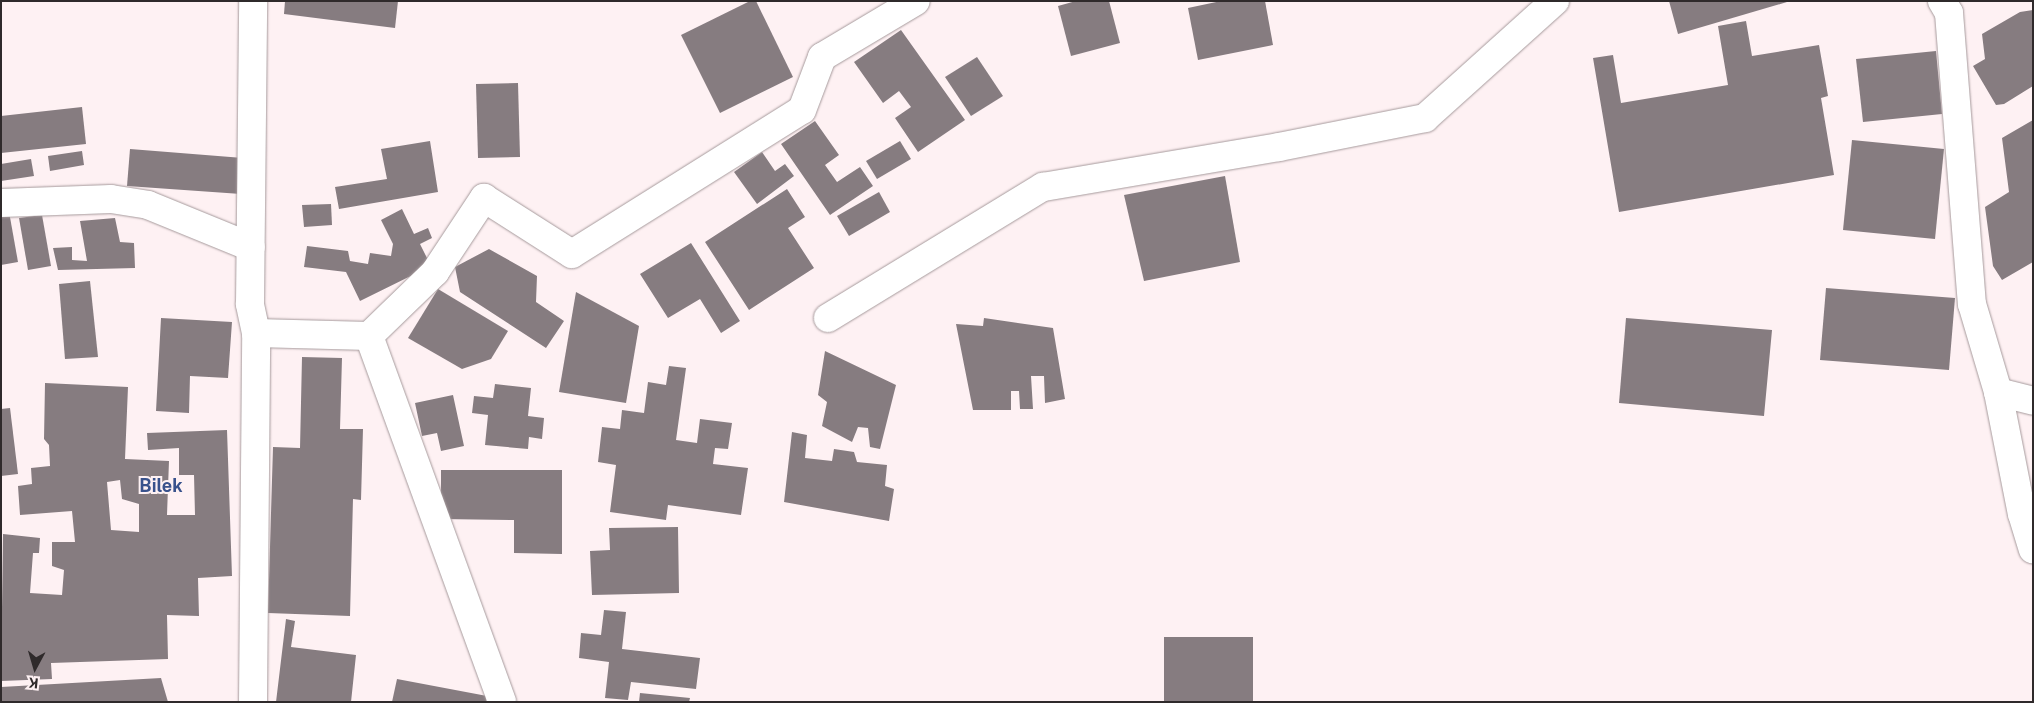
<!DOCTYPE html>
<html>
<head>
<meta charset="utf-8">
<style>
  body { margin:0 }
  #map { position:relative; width:2034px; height:703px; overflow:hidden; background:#fef1f3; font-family:"Public Sans",sans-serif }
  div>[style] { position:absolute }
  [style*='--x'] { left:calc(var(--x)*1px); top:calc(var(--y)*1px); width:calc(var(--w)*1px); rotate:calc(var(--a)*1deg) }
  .building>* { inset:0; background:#867c80 }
  .roads { filter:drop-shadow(0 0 1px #a69a9c) drop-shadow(0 0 1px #a69a9c) }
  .street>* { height:28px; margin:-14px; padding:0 14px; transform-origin:14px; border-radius:14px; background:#fff }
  span { translate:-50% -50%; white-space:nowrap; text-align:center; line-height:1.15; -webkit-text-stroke:4px #fef1f3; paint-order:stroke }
  .quarter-label { font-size:18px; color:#39528c; font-weight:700 }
  .frame { position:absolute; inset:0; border:2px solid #2f2a2b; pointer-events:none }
  .north { position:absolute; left:10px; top:643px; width:50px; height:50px; -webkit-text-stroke:4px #fef1f3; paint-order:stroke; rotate:186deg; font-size:14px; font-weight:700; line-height:20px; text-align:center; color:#2f2a2b }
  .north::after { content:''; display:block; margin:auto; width:18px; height:22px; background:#2f2a2b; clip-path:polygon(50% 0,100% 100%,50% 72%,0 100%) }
</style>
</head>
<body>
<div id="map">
  <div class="building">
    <i style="clip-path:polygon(285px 1px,398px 1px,395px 28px,284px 14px)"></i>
    <i style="clip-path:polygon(750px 1px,756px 1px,793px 77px,720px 113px,681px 35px)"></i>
    <i style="clip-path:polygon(1076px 1px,1109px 1px,1120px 43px,1071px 56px,1058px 6px)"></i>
    <i style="clip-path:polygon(1221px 1px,1265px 1px,1273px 45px,1198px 60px,1188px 8px)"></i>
    <i style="clip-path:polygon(1669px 1px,1787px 1px,1787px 2px,1678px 34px)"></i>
    <i style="clip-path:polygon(2033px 10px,2033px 86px,2004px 104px,1996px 105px,1973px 66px,1985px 59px,1982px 34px,2020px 12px)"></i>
    <i style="clip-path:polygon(1746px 21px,1752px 56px,1819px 45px,1828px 96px,1821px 98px,1834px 175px,1619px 212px,1593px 58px,1613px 55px,1621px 103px,1728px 85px,1718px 26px)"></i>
    <i style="clip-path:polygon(901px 30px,965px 120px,918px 152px,895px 118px,911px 107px,899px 91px,883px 103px,854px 62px)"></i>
    <i style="clip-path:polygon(1936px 51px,1942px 114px,1863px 122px,1856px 59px)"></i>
    <i style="clip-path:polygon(977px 57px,1003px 96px,971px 116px,945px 77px)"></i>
    <i style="clip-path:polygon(518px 83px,520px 157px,478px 158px,476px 84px)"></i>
    <i style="clip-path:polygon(82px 107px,86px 144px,1px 153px,1px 116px)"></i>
    <i style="clip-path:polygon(2033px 120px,2033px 262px,2002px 280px,1993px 266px,1985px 207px,2009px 192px,2002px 138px)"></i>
    <i style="clip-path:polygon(815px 121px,839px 155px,825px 165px,837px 182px,860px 167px,873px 186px,830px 215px,781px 144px)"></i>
    <i style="clip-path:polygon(1852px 140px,1944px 149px,1935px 239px,1843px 230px)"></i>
    <i style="clip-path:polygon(430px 141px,438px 192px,339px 209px,335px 187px,387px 179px,381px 149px)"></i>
    <i style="clip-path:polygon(900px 141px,911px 159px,877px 179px,866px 161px)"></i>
    <i style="clip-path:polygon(130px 149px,243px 158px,241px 194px,127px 186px)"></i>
    <i style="clip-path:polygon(82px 151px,84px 165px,50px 171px,48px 156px)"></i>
    <i style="clip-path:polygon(762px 152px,775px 171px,785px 164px,794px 176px,757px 204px,734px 172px)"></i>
    <i style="clip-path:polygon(31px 159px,34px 176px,1px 181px,1px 164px)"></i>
    <i style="clip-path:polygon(1225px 176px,1240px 262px,1144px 281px,1124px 195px)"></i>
    <i style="clip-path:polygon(787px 189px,805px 217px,788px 228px,814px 268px,749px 310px,705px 242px)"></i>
    <i style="clip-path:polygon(879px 192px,890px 212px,849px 236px,837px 216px)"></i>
    <i style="clip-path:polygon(331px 204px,332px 225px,304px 227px,302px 205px)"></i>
    <i style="clip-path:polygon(8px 206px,18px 262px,1px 265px,1px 207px)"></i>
    <i style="clip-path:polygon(402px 209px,414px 234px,428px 228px,432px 238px,420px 244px,431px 266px,360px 301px,346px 272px,304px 267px,307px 246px,348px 251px,350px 261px,368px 264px,370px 253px,391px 256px,393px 244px,381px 220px)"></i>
    <i style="clip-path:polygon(42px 215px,51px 266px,28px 270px,19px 218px)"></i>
    <i style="clip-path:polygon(115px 218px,120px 242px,134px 243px,135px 268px,58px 270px,53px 248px,72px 247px,72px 260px,87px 261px,80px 221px)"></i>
    <i style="clip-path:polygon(691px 243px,740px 321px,721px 333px,700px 299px,668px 318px,640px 274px)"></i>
    <i style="clip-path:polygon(489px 249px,537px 276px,536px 302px,564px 321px,546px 348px,460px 292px,455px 267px)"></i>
    <i style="clip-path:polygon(90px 281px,98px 357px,65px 359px,59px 284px)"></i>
    <i style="clip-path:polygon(1826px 288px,1955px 298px,1949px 370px,1820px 360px)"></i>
    <i style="clip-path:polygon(438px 289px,508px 331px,491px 359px,462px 369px,408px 338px)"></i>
    <i style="clip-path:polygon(576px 292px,639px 326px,626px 403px,559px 392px)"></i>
    <i style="clip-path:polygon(161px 318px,232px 322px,228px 378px,190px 376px,189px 413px,156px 411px)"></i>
    <i style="clip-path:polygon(984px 318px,1053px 328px,1065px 399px,1045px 403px,1044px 376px,1031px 376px,1033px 409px,1020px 409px,1019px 391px,1011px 391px,1011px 410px,973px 410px,956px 324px,983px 326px)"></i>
    <i style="clip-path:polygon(1626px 318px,1772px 330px,1764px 416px,1619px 403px)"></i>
    <i style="clip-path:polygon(825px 351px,896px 385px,880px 449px,870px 447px,868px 428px,858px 427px,852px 442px,822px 426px,827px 402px,818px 395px)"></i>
    <i style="clip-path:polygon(302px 357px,342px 358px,340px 429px,363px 429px,361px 500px,353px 499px,350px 616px,268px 613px,273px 447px,300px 448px)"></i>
    <i style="clip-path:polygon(669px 366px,686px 368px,676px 440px,697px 443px,700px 419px,732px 423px,728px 449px,715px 448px,713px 464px,748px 468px,741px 515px,668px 505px,666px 520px,610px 512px,616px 465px,598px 462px,602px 427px,620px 429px,622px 410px,644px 413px,648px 382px,666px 385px)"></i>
    <i style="clip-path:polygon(evenodd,45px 383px,128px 387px,125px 459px,169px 461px,167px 515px,195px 515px,194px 475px,179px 475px,179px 448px,148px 450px,147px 433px,227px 430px,232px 576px,198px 578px,199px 616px,167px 615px,168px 659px,51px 663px,52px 679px,1px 681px,3px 534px,40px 538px,39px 553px,33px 553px,30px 593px,62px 595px,64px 570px,52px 566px,52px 542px,75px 542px,72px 511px,20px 515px,18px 486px,32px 484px,31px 468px,50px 466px,49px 445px,44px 439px,45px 383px,120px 480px,122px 499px,139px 504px,139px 532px,111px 530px,107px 482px,120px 480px)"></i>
    <i style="clip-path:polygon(495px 384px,531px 388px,528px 416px,544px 418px,542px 439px,529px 437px,528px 449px,485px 445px,488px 415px,472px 413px,474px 396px,493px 398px)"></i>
    <i style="clip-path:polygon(453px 395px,464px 446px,441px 451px,437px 433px,422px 436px,415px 403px)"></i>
    <i style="clip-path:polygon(10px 408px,18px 474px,1px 476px,1px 409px)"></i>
    <i style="clip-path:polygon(792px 432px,807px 435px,805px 458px,832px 461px,834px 449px,854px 452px,857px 462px,887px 465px,885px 486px,894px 489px,889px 521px,784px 502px)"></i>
    <i style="clip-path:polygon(441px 470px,562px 470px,562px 554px,514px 553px,514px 520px,441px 519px)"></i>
    <i style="clip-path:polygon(678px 527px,679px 593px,592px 595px,590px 551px,610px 550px,609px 528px)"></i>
    <i style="clip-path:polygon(604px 610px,626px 612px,622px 649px,700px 658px,696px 689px,631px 682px,628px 700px,605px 698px,609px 662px,579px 658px,581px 633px,601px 635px)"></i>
    <i style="clip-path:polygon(286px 619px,295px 621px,291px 647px,356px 655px,351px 702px,276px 702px)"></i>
    <i style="clip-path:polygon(1164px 637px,1253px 637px,1253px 702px,1164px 702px)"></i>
    <i style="clip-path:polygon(161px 678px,168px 702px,1px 702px,1px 687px)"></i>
    <i style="clip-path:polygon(397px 679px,487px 696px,486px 702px,392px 702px)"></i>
    <i style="clip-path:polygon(640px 693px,690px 698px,689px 702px,639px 702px)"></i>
  </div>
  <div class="roads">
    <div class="street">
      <i style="--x:1942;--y:1;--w:14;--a:60"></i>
      <i style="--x:1949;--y:13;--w:292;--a:85.5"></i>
      <i style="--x:1972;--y:304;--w:92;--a:73.5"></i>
      <i style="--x:1998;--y:392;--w:124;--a:78.9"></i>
      <i style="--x:2022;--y:514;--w:37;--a:73"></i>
      <i style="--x:1;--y:203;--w:110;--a:-2.1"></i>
      <i style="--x:111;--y:199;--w:37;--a:9"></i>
      <i style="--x:148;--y:205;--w:111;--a:22.2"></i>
      <i style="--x:828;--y:318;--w:252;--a:-31.4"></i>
      <i style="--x:1043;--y:187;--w:239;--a:-9.6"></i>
      <i style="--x:1279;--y:147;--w:149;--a:-11.2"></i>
      <i style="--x:1425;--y:118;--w:175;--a:-42"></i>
      <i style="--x:256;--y:333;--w:113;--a:1.5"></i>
      <i style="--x:369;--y:336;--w:92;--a:-44.1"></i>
      <i style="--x:435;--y:272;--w:89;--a:-56.5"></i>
      <i style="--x:484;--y:198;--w:104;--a:32.5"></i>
      <i style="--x:572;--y:254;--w:271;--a:-32.1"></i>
      <i style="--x:802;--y:110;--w:57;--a:-69.3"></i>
      <i style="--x:822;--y:57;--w:109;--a:-30.8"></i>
      <i style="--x:369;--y:336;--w:389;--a:70"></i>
      <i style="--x:1998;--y:392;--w:36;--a:14"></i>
      <i style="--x:253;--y:702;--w:369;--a:-89.5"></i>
      <i style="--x:256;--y:333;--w:30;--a:-102"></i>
      <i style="--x:250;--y:304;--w:303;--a:-89.4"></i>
    </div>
  </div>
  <div class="quarter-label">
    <span style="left:161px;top:486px">Bilek</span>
  </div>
  <div class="frame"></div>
  <div class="north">K</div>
</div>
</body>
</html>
